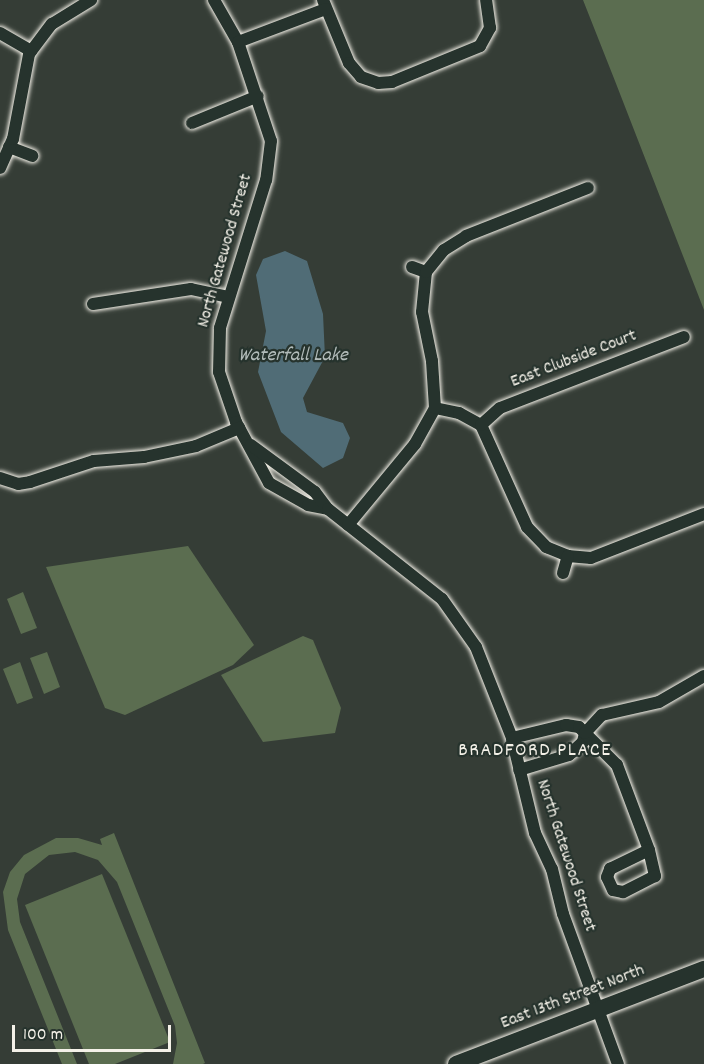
<!DOCTYPE html>
<html>
<head>
<meta charset="utf-8">
<style>
  body { margin:0 }
  #map { position:relative; width:704px; height:1064px; overflow:hidden; background:#353d36; font-family:Dekko,sans-serif }
  div>[style] { position:absolute }
  [style*='--x'] { left:calc(var(--x)*1px); top:calc(var(--y)*1px); width:calc(var(--w)*1px); rotate:calc(var(--a)*1deg) }
  .green>* { inset:0; background:#5b6d50 }
  .water>* { inset:0; background:#506c76 }
  .roads { filter:drop-shadow(0 0 2px #f4f1e8) drop-shadow(0 0 2px #f4f1e8) }
  .street>* { height:12px; margin:-6px; padding:0 6px; transform-origin:6px; border-radius:6px; background:#26332d }
  .secondary>* { height:16px; margin:-8px; padding:0 8px; transform-origin:8px; border-radius:8px; background:#26332d }
  span { translate:-50% -50%; white-space:nowrap; text-align:center; line-height:1.15; -webkit-text-stroke:4.5px #26332d; paint-order:stroke }
  .street-label { font-size:18px; color:#f4f1e8 }
  .water-label { font-size:20px; color:#b2bcba; font-style:italic }
  .neighbourhood-label { font-size:20px; color:#f4f1e8; letter-spacing:1.5px }
  .scale { position:absolute; left:12px; top:1025px; width:159px; height:27px; box-sizing:border-box; border:3px solid #f4f1e8; border-top:0; padding-left:8px; font-size:18px; line-height:21px; white-space:nowrap; color:#f4f1e8; -webkit-text-stroke:4px #26332d; paint-order:stroke }
</style>
</head>
<body>
<div id="map">
  <div class="green">
    <i style="clip-path:polygon(583px 0,704px 0,704px 310px,615px 81px)"></i>
    <i style="clip-path:polygon(188px 546px,254px 645px,233px 665px,125px 715px,105px 708px,46px 567px)"></i>
    <i style="clip-path:polygon(23px 592px,37px 628px,21px 634px,7px 599px)"></i>
    <i style="clip-path:polygon(303px 636px,313px 640px,341px 708px,335px 733px,263px 742px,221px 675px)"></i>
    <i style="clip-path:polygon(47px 652px,60px 687px,44px 694px,30px 658px)"></i>
    <i style="clip-path:polygon(20px 662px,33px 698px,17px 704px,3px 669px)"></i>
    <i style="clip-path:polygon(114px 833px,205px 1063px,203px 1064px,173px 1064px,177px 1043px,175px 1026px,117px 882px,98px 860px,75px 852px,49px 855px,25px 874px,17px 899px,20px 922px,77px 1064px,62px 1064px,8px 930px,3px 892px,10px 872px,24px 855px,56px 838px,78px 838px,102px 845px,100px 839px)"></i>
    <i style="clip-path:polygon(102px 874px,170px 1042px,115px 1064px,89px 1064px,25px 905px)"></i>
  </div>
  <div class="water">
    <i style="clip-path:polygon(285px 251px,307px 261px,323px 314px,325px 357px,303px 398px,307px 412px,343px 423px,350px 438px,343px 458px,323px 468px,281px 432px,258px 372px,266px 331px,256px 275px,263px 259px)"></i>
  </div>
  <div class="roads">
    <div class="street">
      <i style="--x:214;--y:0;--w:48;--a:60.3"></i>
      <i style="--x:238;--y:42;--w:104;--a:71.6"></i>
      <i style="--x:271;--y:141;--w:39;--a:97"></i>
      <i style="--x:266;--y:180;--w:155;--a:107.3"></i>
      <i style="--x:220;--y:328;--w:44;--a:91.3"></i>
      <i style="--x:219;--y:372;--w:53;--a:71.2"></i>
      <i style="--x:236;--y:422;--w:69;--a:61.6"></i>
      <i style="--x:269;--y:483;--w:45;--a:29.4"></i>
      <i style="--x:308;--y:505;--w:20;--a:11"></i>
      <i style="--x:323;--y:0;--w:68;--a:67.6"></i>
      <i style="--x:349;--y:63;--w:18;--a:49"></i>
      <i style="--x:361;--y:77;--w:18;--a:19"></i>
      <i style="--x:378;--y:83;--w:14;--a:-4"></i>
      <i style="--x:392;--y:82;--w:95;--a:-22.2"></i>
      <i style="--x:480;--y:46;--w:21;--a:-61"></i>
      <i style="--x:490;--y:28;--w:28;--a:-98"></i>
      <i style="--x:0;--y:33;--w:36;--a:30"></i>
      <i style="--x:238;--y:42;--w:94;--a:-20.6"></i>
      <i style="--x:192;--y:123;--w:71;--a:-22.2"></i>
      <i style="--x:9;--y:147;--w:25;--a:21"></i>
      <i style="--x:0;--y:168;--w:32;--a:-66"></i>
      <i style="--x:13;--y:139;--w:86;--a:-79.3"></i>
      <i style="--x:29;--y:54;--w:38;--a:-53"></i>
      <i style="--x:52;--y:24;--w:46;--a:-31.6"></i>
      <i style="--x:412;--y:267;--w:15;--a:20"></i>
      <i style="--x:93;--y:304;--w:99;--a:-8.7"></i>
      <i style="--x:191;--y:289;--w:39;--a:12"></i>
      <i style="--x:435;--y:408;--w:25;--a:12"></i>
      <i style="--x:459;--y:413;--w:25;--a:29"></i>
      <i style="--x:481;--y:425;--w:112;--a:65.7"></i>
      <i style="--x:527;--y:527;--w:28;--a:46"></i>
      <i style="--x:546;--y:547;--w:24;--a:22"></i>
      <i style="--x:568;--y:556;--w:23;--a:5"></i>
      <i style="--x:591;--y:558;--w:121;--a:-21.3"></i>
      <i style="--x:481;--y:425;--w:25;--a:-42"></i>
      <i style="--x:500;--y:408;--w:197;--a:-21.1"></i>
      <i style="--x:251;--y:445;--w:79;--a:36.3"></i>
      <i style="--x:315;--y:492;--w:21;--a:53"></i>
      <i style="--x:328;--y:509;--w:145;--a:38.3"></i>
      <i style="--x:442;--y:599;--w:59;--a:54.7"></i>
      <i style="--x:476;--y:647;--w:98;--a:68.4"></i>
      <i style="--x:512;--y:738;--w:98;--a:76.4"></i>
      <i style="--x:535;--y:833;--w:40;--a:65"></i>
      <i style="--x:552;--y:869;--w:46;--a:76.3"></i>
      <i style="--x:563;--y:914;--w:160;--a:69.9"></i>
      <i style="--x:0;--y:478;--w:19;--a:18"></i>
      <i style="--x:18;--y:484;--w:12;--a:-9"></i>
      <i style="--x:30;--y:482;--w:67;--a:-18.2"></i>
      <i style="--x:94;--y:461;--w:50;--a:-4.6"></i>
      <i style="--x:144;--y:457;--w:53;--a:-11.9"></i>
      <i style="--x:196;--y:446;--w:47;--a:-22.7"></i>
      <i style="--x:348;--y:525;--w:105;--a:-50.4"></i>
      <i style="--x:415;--y:444;--w:41;--a:-60.9"></i>
      <i style="--x:435;--y:408;--w:47;--a:-93.7"></i>
      <i style="--x:432;--y:361;--w:50;--a:-101.5"></i>
      <i style="--x:422;--y:312;--w:40;--a:-84.3"></i>
      <i style="--x:426;--y:272;--w:28;--a:-51"></i>
      <i style="--x:444;--y:250;--w:26;--a:-32"></i>
      <i style="--x:466;--y:236;--w:131;--a:-21.5"></i>
      <i style="--x:563;--y:573;--w:18;--a:-74"></i>
      <i style="--x:512;--y:738;--w:56;--a:-13.5"></i>
      <i style="--x:566;--y:725;--w:13;--a:9"></i>
      <i style="--x:579;--y:727;--w:8;--a:45"></i>
      <i style="--x:585;--y:733;--w:9;--a:103"></i>
      <i style="--x:583;--y:742;--w:19;--a:137"></i>
      <i style="--x:569;--y:755;--w:52;--a:163.3"></i>
      <i style="--x:649;--y:850;--w:91;--a:-110.6"></i>
      <i style="--x:617;--y:765;--w:45;--a:-135"></i>
      <i style="--x:585;--y:733;--w:25;--a:-47"></i>
      <i style="--x:602;--y:715;--w:58;--a:-12.8"></i>
      <i style="--x:659;--y:702;--w:52;--a:-30"></i>
      <i style="--x:649;--y:850;--w:27;--a:77"></i>
      <i style="--x:655;--y:876;--w:36;--a:153"></i>
      <i style="--x:623;--y:892;--w:10;--a:-169"></i>
      <i style="--x:613;--y:890;--w:14;--a:-115"></i>
      <i style="--x:607;--y:877;--w:9;--a:-69"></i>
      <i style="--x:610;--y:869;--w:43;--a:-26"></i>
    </div>
    <div class="secondary">
      <i style="--x:456;--y:1064;--w:266;--a:-21"></i>
    </div>
  </div>
  <div class="street-label">
    <span style="left:226px;top:251px;rotate:-74deg">North Gatewood Street</span>
    <span style="left:574px;top:360px;rotate:-21deg">East Clubside Court</span>
    <span style="left:565px;top:856px;rotate:72deg">North Gatewood Street</span>
    <span style="left:573px;top:998px;rotate:-21deg">East 13th Street North</span>
  </div>
  <div class="water-label">
    <span style="left:293px;top:356px">Waterfall Lake</span>
  </div>
  <div class="neighbourhood-label">
    <span style="left:535px;top:751px">BRADFORD PLACE</span>
  </div>
  <div class="scale">100 m</div>
</div>
</body>
</html>
